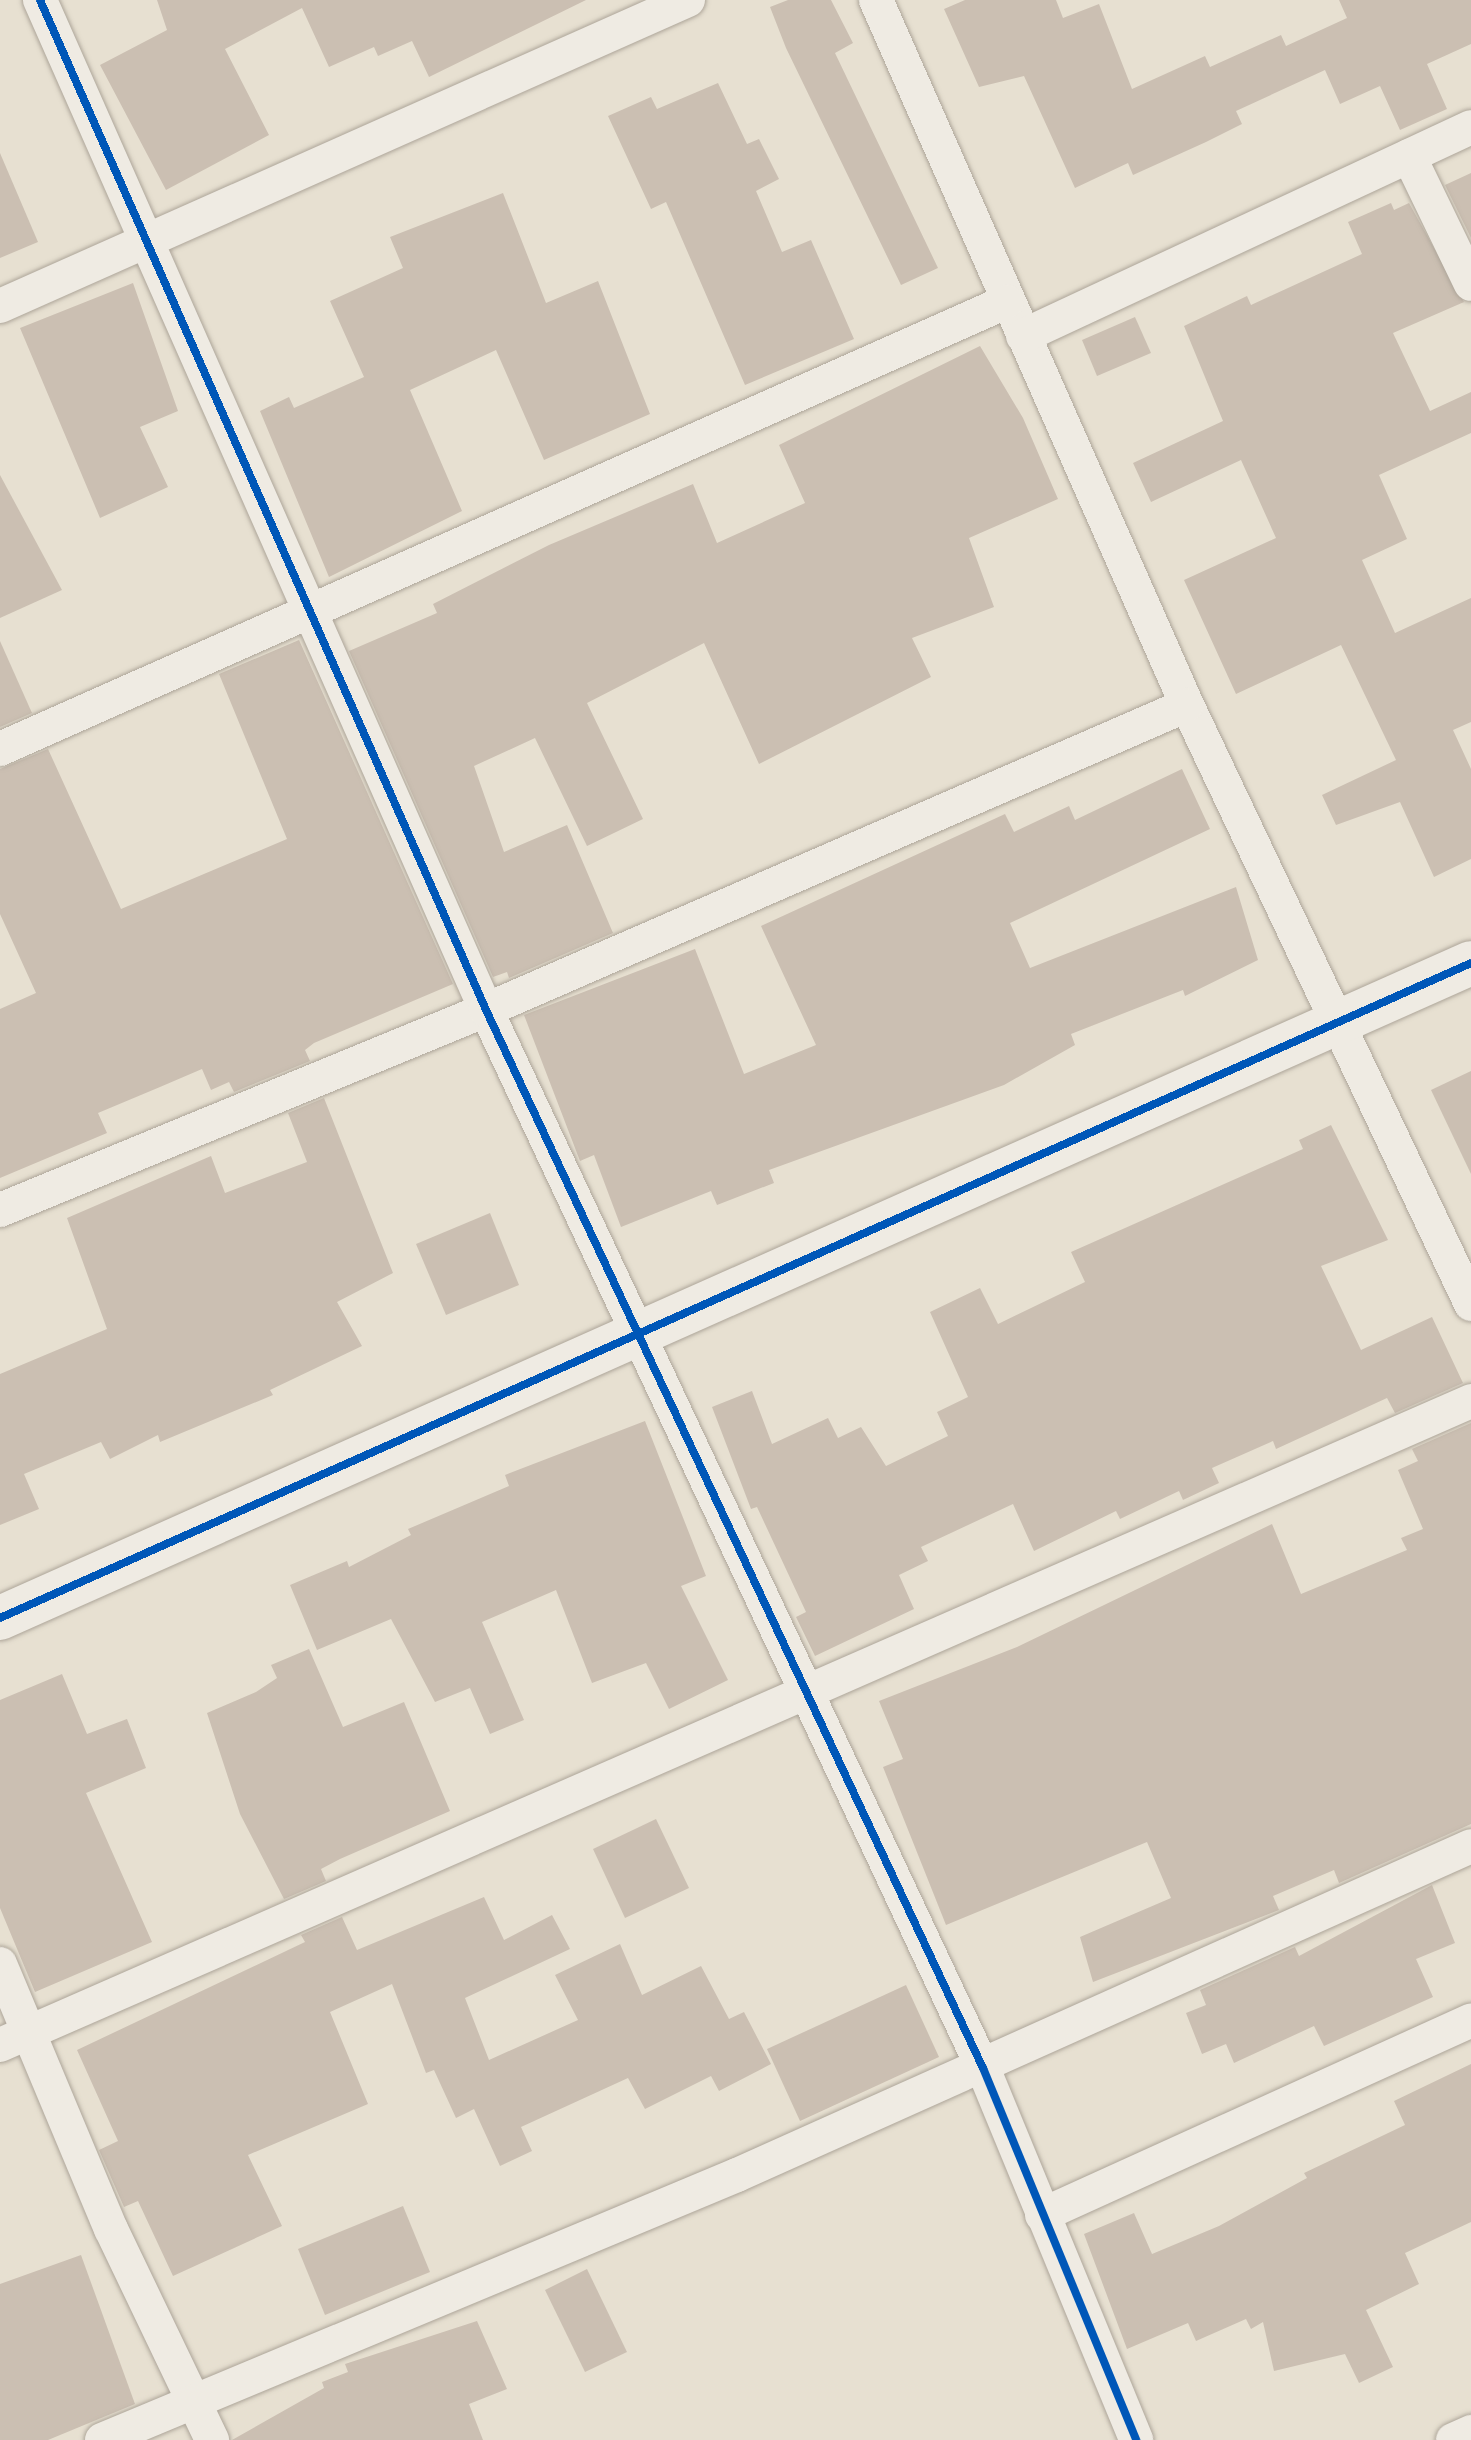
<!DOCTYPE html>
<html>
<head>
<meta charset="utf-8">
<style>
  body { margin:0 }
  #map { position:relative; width:1471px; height:2440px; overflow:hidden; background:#e7e0d1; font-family:Lora,serif }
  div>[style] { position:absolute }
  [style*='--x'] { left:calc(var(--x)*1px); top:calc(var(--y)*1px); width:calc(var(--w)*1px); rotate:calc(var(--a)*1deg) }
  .building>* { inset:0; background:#cbbfb2 }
  .roads { filter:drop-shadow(0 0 2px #ada599) drop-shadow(0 0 2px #ada599) }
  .minor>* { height:34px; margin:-17px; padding:0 17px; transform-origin:17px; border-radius:17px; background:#efebe3 }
  .tertiary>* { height:44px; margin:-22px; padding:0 22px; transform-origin:22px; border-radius:22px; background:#efebe3 }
  .cycleway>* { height:8px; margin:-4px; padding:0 4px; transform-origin:4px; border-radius:4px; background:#0057b8 }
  span { translate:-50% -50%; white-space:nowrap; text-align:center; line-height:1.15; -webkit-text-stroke:7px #f7eed8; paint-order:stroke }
</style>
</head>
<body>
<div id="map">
  <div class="building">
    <i style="clip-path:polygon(157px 0,586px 0,429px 77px,412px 41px,378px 56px,374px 47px,329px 67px,302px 8px,225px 49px,269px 135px,166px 190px,100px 65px,167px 30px)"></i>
    <i style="clip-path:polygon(788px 0,831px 0,853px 43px,835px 53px,938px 268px,901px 285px,786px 48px,770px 7px)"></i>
    <i style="clip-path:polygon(965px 0,1056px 0,1063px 18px,1099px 4px,1132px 89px,1205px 56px,1210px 67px,1281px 35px,1286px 46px,1347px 18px,1339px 0,1471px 0,1471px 44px,1427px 64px,1447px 109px,1400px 130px,1380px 86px,1340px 104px,1325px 70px,1236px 111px,1242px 124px,1206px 142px,1133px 175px,1128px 163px,1075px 188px,1024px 76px,979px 87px,944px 9px)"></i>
    <i style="clip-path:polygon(718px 83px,747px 144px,759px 139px,779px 179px,756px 191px,782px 252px,811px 240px,854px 339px,745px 385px,666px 202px,651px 209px,608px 116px,651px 97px,657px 109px)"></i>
    <i style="clip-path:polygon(0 153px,38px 242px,0 258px)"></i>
    <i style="clip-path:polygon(1471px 173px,1471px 238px,1445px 185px)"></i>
    <i style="clip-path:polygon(503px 193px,546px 303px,598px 281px,650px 414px,544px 460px,496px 350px,410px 390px,462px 511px,329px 577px,260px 411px,289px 397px,294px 408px,364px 377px,330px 301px,403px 268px,390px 237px)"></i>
    <i style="clip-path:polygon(1391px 203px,1394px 210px,1409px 203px,1464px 302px,1393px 333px,1430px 411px,1471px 392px,1471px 433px,1379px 475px,1407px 539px,1362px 560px,1395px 633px,1471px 598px,1471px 722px,1453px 730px,1471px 769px,1471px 859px,1434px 877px,1400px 802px,1336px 825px,1322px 795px,1396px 760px,1341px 645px,1236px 694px,1184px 580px,1276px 538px,1241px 460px,1151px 502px,1133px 463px,1223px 421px,1184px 326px,1247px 296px,1251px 305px,1362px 254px,1348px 222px)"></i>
    <i style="clip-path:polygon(133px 283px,178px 411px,140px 427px,168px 487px,100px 518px,20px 328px)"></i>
    <i style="clip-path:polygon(1135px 317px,1151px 353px,1097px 376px,1082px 340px)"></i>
    <i style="clip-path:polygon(980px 346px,1023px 418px,1058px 499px,969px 538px,994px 607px,912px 638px,931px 677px,759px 764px,704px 643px,587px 703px,643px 819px,587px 846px,535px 738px,474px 766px,504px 852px,567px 825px,613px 933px,509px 978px,507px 972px,493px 977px,349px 651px,437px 613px,433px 604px,549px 545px,693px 484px,717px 543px,805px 503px,779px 445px)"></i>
    <i style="clip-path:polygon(0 475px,62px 590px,0 618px)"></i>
    <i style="clip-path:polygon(299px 640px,453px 984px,314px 1043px,305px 1050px,310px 1061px,234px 1092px,229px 1082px,211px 1090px,202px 1069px,160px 1087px,98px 1113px,107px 1133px,0 1178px,0 1009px,36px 993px,0 914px,0 769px,48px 749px,121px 909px,287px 839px,219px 674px)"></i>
    <i style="clip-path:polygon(0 641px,32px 713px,0 727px)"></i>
    <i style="clip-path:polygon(1182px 769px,1210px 829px,1010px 923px,1030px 968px,1236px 887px,1258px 960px,1185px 996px,1183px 990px,1071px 1034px,1075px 1045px,1004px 1085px,769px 1170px,774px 1183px,717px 1205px,711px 1191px,621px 1227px,594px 1155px,580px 1161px,524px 1015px,695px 949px,744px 1074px,816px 1045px,761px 926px,1005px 814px,1014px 832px,1069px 806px,1075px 820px)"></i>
    <i style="clip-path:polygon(1471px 1071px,1471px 1174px,1431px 1090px)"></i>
    <i style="clip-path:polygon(324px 1098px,393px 1273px,337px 1302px,362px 1346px,270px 1390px,273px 1395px,160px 1442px,158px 1435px,110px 1459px,101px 1442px,24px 1474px,39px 1509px,0 1525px,0 1374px,107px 1329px,67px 1218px,211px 1156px,225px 1193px,307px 1162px,288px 1113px)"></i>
    <i style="clip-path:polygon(1331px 1125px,1388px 1240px,1321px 1266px,1361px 1350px,1432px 1317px,1463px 1383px,1395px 1413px,1387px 1398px,1276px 1449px,1273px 1441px,1212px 1468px,1219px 1483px,1183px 1500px,1179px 1491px,1120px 1519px,1116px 1511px,1034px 1551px,1013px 1504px,921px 1547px,928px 1561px,899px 1575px,914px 1609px,815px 1656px,796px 1617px,806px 1612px,757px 1507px,751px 1509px,712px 1407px,752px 1391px,772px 1444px,828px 1418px,838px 1438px,861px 1427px,886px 1466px,948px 1436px,937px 1412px,968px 1397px,930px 1312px,980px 1288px,998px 1324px,1085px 1282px,1071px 1252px,1303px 1149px,1299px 1140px)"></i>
    <i style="clip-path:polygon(490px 1213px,519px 1285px,446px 1315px,416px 1244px)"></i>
    <i style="clip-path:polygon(645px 1421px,706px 1576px,681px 1586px,728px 1680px,669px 1709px,646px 1663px,592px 1683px,556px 1590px,482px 1622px,524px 1720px,490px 1734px,470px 1688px,435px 1702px,391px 1619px,317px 1650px,290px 1585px,347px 1561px,349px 1567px,411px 1535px,408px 1529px,509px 1486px,505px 1475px)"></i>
    <i style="clip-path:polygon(1471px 1423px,1471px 1824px,1339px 1883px,1334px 1870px,1273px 1896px,1279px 1910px,1093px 1982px,1080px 1937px,1171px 1898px,1147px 1842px,946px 1925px,883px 1767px,903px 1759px,879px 1701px,1017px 1647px,1272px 1524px,1301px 1594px,1407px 1550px,1401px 1538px,1423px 1529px,1398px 1470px,1418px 1461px,1412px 1449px)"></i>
    <i style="clip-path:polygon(309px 1649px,343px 1727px,404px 1702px,450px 1811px,340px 1859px,321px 1869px,326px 1881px,284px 1899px,240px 1814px,207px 1713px,256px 1692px,277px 1678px,271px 1665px)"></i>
    <i style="clip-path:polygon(62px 1674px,87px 1734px,127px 1719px,146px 1768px,86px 1793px,152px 1942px,35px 1992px,0 1908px,0 1700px)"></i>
    <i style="clip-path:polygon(656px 1819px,689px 1888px,625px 1918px,593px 1849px)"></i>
    <i style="clip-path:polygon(1432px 1885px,1455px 1943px,1416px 1959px,1433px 1997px,1324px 2046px,1314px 2026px,1234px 2063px,1226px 2044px,1202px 2054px,1186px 2013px,1206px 2005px,1200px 1990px,1295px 1947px,1299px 1956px)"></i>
    <i style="clip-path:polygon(484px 1897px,504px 1940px,552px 1915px,570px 1949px,465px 1998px,489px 2060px,578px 2020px,555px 1975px,620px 1944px,642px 1995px,701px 1966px,729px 2019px,744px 2012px,771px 2064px,719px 2091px,711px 2076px,645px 2109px,628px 2078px,521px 2127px,532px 2151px,500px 2166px,474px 2109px,456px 2118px,434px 2070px,426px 2073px,392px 1984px,330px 2012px,368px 2104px,248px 2155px,282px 2226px,173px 2276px,138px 2201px,124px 2207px,99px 2150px,118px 2141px,77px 2050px,305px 1942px,301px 1935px,342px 1917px,357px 1950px)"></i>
    <i style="clip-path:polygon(906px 1985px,939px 2057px,800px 2121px,767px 2049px)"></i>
    <i style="clip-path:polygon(1471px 2064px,1471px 2222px,1405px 2253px,1419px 2284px,1366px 2310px,1393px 2367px,1359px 2383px,1345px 2354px,1274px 2371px,1263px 2322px,1251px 2329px,1246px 2319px,1196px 2341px,1188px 2323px,1127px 2349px,1084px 2234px,1134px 2213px,1152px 2254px,1219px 2226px,1307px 2178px,1304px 2173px,1405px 2125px,1394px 2101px)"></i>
    <i style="clip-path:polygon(403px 2206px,430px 2272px,325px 2315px,298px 2249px)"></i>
    <i style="clip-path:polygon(81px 2255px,135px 2404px,48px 2440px,0 2440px,0 2284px)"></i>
    <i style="clip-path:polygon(587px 2269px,627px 2352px,585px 2372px,545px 2290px)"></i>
    <i style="clip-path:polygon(477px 2321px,507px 2389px,469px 2404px,483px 2440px,232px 2440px,324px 2388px,322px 2382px,348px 2372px,345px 2364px)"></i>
  </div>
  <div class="roads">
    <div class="minor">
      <i style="--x:40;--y:0;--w:1104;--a:66.17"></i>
      <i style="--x:486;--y:1010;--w:1169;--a:64.84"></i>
      <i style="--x:983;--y:2068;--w:402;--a:67.6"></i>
      <i style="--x:876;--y:0;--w:771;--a:66.2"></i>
      <i style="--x:1187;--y:705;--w:663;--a:64.63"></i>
      <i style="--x:1409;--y:156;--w:142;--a:64.2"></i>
      <i style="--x:0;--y:306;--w:753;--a:-23.98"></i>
      <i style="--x:1023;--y:336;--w:494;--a:-25"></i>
      <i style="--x:0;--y:749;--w:1101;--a:-23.96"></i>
      <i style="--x:0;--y:1210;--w:526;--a:-22.37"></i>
      <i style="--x:486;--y:1010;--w:764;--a:-23.51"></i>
      <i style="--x:0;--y:1964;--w:287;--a:67.3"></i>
      <i style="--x:111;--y:2229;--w:234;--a:64.4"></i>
      <i style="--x:0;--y:2045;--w:1606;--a:-23.64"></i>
      <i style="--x:1042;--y:2215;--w:471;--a:-24.4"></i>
      <i style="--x:102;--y:2440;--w:688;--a:-22.65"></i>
      <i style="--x:737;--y:2175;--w:804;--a:-24.14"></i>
      <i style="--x:1453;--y:2440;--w:20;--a:-24"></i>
    </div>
    <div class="tertiary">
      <i style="--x:0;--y:1618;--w:1610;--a:-24"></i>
    </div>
  </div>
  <div class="cycleway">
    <i style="--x:40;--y:0;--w:1104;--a:66.17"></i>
    <i style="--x:486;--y:1010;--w:1169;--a:64.84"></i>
    <i style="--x:983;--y:2068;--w:402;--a:67.6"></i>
    <i style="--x:0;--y:1618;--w:1610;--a:-24"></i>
  </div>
</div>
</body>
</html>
